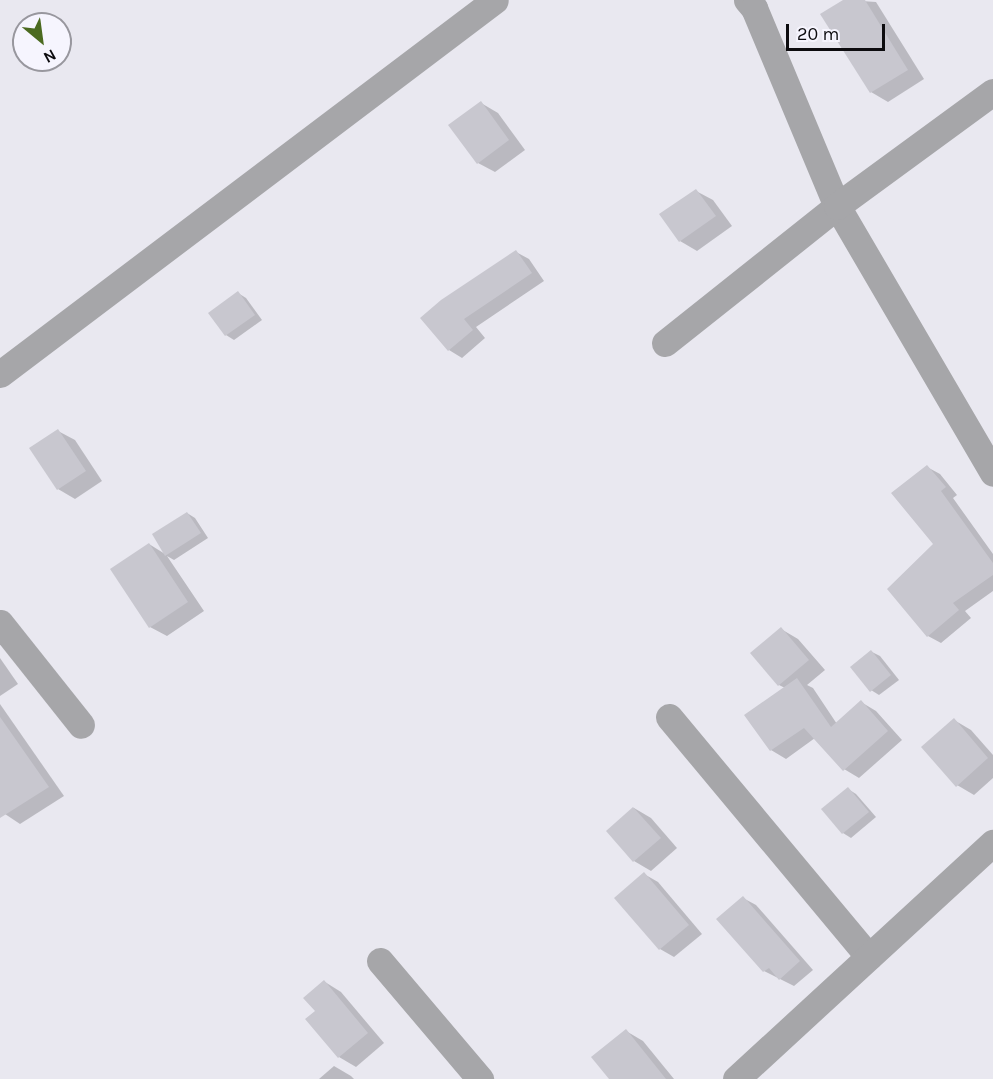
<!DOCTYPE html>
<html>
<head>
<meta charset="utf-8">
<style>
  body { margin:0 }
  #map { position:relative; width:993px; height:1079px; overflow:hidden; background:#e9e8f0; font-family:Karla,sans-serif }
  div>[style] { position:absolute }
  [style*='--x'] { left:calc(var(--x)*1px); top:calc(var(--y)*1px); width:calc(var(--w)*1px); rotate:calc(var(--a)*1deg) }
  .shadow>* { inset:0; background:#0003 }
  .building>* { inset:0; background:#c8c7cf }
  .street>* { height:27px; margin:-13.5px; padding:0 13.5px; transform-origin:13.5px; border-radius:13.5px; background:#a6a6a9 }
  span { translate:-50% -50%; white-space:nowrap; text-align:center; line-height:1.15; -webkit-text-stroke:5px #f6f5fe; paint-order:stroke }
  .north { position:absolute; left:12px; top:12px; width:60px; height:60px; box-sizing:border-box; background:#f6f5fe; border:2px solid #98979e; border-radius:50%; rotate:151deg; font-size:16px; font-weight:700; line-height:24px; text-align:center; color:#0c0b0e }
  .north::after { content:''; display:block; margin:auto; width:21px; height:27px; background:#4b6a20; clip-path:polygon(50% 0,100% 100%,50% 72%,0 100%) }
  .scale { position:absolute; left:786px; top:24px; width:99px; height:27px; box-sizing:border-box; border:3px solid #0c0b0e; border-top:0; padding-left:8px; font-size:18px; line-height:21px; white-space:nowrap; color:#0c0b0e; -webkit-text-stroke:4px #f6f5fe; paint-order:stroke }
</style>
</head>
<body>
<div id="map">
  <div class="shadow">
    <i style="clip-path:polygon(846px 0,876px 2px,924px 79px,888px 102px,871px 92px)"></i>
    <i style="clip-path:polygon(481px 103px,498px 113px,525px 150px,495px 172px,478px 163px)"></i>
    <i style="clip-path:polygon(696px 191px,713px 200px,732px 226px,697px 251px,680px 241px)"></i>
    <i style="clip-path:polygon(516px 252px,529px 259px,544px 281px,476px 327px,485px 338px,462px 358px,449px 350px,422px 318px)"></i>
    <i style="clip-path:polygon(238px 293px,246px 298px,262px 320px,234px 340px,226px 335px)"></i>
    <i style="clip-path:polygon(58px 431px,75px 440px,102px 481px,75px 499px,58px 489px)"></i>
    <i style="clip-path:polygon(927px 467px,940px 474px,957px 495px,953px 498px,993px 554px,993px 591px,965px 611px,971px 618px,941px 643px,928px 636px,935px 544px)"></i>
    <i style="clip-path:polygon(187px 513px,195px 518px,208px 538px,174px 560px,167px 556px,204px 611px,167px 636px,150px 627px,149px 544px,165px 554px)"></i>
    <i style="clip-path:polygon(781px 629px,798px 639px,825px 670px,807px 685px,813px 688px,837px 724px,861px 702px,876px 711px,902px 740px,859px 778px,844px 769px,815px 738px,786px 759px,771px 750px,785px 688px,779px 685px)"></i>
    <i style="clip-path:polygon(872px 652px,880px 656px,899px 680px,879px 695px,871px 690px)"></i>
    <i style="clip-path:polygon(0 658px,18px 684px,0 696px)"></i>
    <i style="clip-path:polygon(0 704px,64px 796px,20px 824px,5px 814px,0 807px)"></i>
    <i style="clip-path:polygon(954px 720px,971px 730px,993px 755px,993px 778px,974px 795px,957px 785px)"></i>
    <i style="clip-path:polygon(848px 789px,856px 794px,876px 817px,851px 838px,843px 833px,823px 810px)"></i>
    <i style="clip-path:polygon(634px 808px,651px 818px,677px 848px,651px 871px,634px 861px,608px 831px)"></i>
    <i style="clip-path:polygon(644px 874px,658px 882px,702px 934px,674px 957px,660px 949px)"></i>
    <i style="clip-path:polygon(743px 898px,756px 905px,813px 970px,794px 986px,764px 971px,718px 919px)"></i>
    <i style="clip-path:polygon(325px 982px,341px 992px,384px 1043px,356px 1067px,339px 1057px,317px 1011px)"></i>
    <i style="clip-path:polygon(626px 1031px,643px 1041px,674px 1079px,610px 1079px)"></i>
    <i style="clip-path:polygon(334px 1066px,351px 1076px,354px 1079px,319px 1079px)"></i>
  </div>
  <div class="building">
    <i style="clip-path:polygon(843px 0,865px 0,908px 70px,870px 93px,820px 14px)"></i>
    <i style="clip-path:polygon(481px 101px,509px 140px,477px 164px,448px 125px)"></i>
    <i style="clip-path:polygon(696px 189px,716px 216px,679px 242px,659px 214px)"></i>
    <i style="clip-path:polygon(516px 250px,532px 273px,464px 319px,473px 330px,448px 351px,420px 318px,441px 300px)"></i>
    <i style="clip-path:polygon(238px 291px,255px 315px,225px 336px,208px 313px)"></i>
    <i style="clip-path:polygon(58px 429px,86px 471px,57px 490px,29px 448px)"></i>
    <i style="clip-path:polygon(927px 465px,946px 487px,941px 491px,993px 563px,993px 575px,953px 603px,959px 610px,927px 637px,887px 589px,933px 544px,891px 493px)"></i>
    <i style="clip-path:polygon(187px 512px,201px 533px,165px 556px,152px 534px)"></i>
    <i style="clip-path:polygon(149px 543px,188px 602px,149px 628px,110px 569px)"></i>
    <i style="clip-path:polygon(781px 627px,809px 660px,778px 686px,750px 653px)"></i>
    <i style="clip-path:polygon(871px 650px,891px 675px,870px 692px,850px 667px)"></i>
    <i style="clip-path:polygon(797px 678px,831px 727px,861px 700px,888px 731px,843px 771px,804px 728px,770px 751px,744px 715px)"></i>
    <i style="clip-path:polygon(0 717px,49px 787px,0 818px)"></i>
    <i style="clip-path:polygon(954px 718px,988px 758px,956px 787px,921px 747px)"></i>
    <i style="clip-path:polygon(848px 787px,869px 812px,842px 834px,821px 809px)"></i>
    <i style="clip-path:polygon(633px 807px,661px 838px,633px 862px,606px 831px)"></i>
    <i style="clip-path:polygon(644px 872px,689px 925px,659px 950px,614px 898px)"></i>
    <i style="clip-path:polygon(743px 896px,800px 961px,779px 980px,769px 968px,763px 972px,716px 919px)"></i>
    <i style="clip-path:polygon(324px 980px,368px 1033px,338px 1058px,305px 1019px,315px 1011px,303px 998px)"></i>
    <i style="clip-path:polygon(626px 1029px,666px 1079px,609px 1079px,591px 1057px)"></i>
  </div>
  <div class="street">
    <i style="--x:747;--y:0;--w:11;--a:49"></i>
    <i style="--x:754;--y:8;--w:215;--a:67.3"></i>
    <i style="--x:837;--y:206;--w:309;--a:59.7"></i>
    <i style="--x:665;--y:343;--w:220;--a:-38.5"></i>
    <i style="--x:837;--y:206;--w:193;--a:-36.2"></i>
    <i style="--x:0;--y:374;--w:620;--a:-37.07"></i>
    <i style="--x:0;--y:623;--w:130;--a:51.5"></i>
    <i style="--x:669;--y:717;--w:312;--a:50.2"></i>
    <i style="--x:380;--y:961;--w:155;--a:49.7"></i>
    <i style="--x:736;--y:1079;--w:349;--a:-42.6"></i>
  </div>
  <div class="north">N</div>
  <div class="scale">20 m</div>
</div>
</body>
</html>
